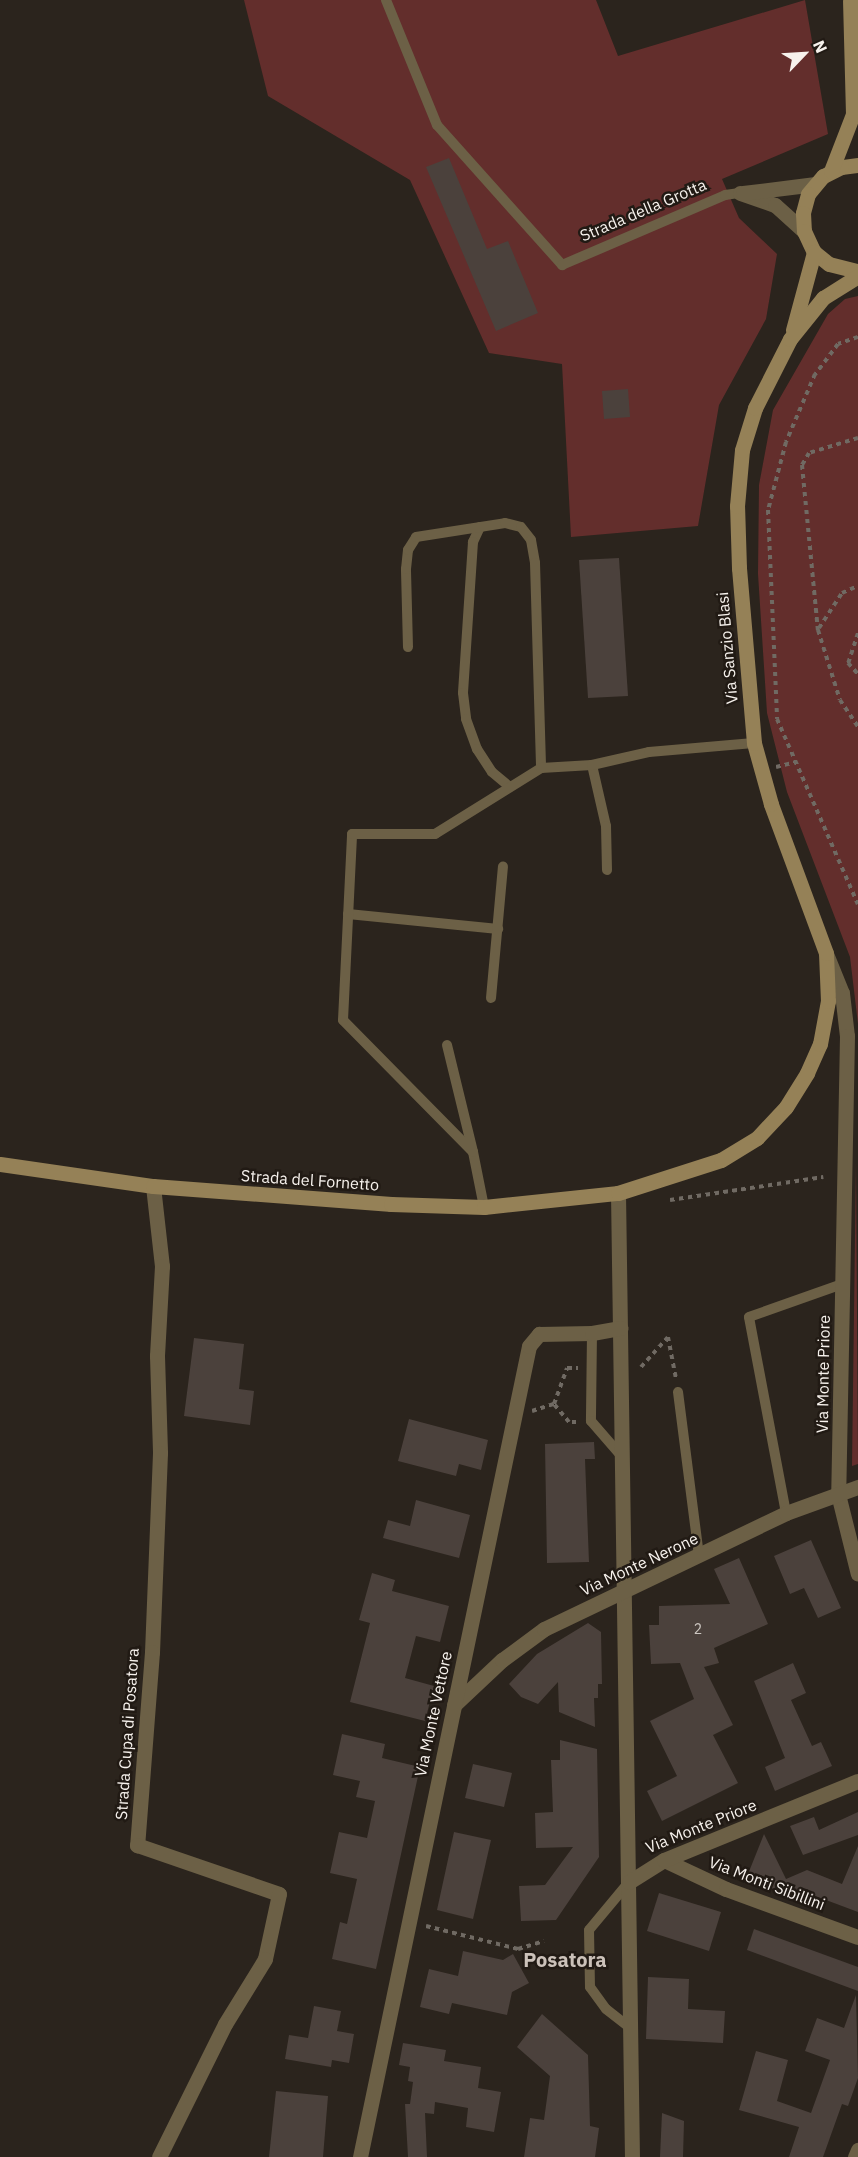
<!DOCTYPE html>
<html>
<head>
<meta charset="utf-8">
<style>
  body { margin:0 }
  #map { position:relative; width:858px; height:2157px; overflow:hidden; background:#2b241d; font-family:"IBM Plex Sans",sans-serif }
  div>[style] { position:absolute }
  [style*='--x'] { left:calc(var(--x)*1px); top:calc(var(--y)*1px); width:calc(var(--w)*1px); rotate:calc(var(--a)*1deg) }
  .green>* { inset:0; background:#632e2c }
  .building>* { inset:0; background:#4b413c }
  .path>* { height:4px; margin-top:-2px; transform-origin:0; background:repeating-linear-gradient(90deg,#706a63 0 4.5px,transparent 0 9px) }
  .lane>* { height:10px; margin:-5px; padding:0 5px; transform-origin:5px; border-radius:5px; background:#6c6046 }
  .street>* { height:15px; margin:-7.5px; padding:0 7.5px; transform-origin:7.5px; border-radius:7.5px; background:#6c6046 }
  .secondary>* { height:15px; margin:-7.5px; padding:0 7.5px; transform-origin:7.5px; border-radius:7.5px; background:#958157 }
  span { translate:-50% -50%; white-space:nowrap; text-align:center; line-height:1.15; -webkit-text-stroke:5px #211a14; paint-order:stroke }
  .number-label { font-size:14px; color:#ccc6c1 }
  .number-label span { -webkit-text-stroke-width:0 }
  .street-label { font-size:16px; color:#f7f2ed }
  .quarter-label { font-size:20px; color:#cbc1b9; font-weight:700 }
  .north { position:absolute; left:774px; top:24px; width:60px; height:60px; -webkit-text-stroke:4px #211a14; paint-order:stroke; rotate:65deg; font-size:16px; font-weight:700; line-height:24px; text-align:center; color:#f7f2ed }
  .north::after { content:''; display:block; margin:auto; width:21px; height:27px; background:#f7f2ed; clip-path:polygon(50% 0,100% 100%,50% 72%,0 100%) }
</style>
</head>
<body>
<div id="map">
  <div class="green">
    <i style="clip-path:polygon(244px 0,596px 0,618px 56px,805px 0,828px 134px,722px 179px,739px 218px,777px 254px,766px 319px,719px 405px,698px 526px,571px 537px,562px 364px,489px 353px,410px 180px,268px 96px)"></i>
    <i style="clip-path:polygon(858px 296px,858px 1024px,850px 957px,787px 792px,767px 713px,758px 574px,759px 485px,773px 410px,828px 314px,845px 299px)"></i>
    <i style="clip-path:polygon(856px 1161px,858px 1464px,852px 1466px)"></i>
  </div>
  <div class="building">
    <i style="clip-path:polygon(449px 158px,487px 249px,508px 241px,538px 313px,496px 331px,426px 167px)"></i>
    <i style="clip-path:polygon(628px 389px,630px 417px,604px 419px,602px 391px)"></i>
    <i style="clip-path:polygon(619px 558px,628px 696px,588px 698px,579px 560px)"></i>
    <i style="clip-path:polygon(194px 1338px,244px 1344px,239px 1389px,254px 1391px,250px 1425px,184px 1416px)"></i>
    <i style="clip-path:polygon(409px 1419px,488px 1440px,481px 1470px,459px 1464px,456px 1476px,398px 1461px)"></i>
    <i style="clip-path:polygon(594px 1442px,595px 1459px,585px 1459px,589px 1562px,547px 1563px,545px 1444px)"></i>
    <i style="clip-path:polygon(416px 1500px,470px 1515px,459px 1558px,383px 1538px,388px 1520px,410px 1526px)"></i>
    <i style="clip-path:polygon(811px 1540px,841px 1608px,818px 1618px,804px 1588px,790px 1594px,774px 1556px)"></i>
    <i style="clip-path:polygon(739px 1558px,768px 1624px,714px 1648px,719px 1663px,704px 1667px,733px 1725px,713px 1735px,738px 1783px,662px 1821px,647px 1791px,677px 1776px,650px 1721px,694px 1699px,680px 1663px,651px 1664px,649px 1625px,659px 1625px,659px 1606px,730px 1604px,714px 1569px)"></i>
    <i style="clip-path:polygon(372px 1573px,395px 1580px,392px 1591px,449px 1606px,440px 1642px,416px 1636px,405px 1678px,434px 1686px,425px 1721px,350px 1702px,370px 1623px,359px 1620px)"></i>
    <i style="clip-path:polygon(588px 1623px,601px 1632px,602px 1684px,598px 1684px,598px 1698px,594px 1698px,595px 1727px,559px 1712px,558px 1682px,538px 1704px,521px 1697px,509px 1684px,537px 1654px)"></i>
    <i style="clip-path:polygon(793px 1663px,806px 1693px,791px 1700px,812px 1746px,821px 1742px,832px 1766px,775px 1791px,765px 1767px,785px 1758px,754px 1681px)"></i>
    <i style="clip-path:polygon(342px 1734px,385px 1744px,382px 1758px,420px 1767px,376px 1969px,332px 1959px,340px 1922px,347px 1924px,357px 1879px,330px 1873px,339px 1832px,367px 1838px,375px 1801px,356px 1797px,360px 1781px,333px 1775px)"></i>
    <i style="clip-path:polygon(560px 1740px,597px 1749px,599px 1857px,556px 1920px,521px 1921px,519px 1886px,545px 1885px,573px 1847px,536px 1848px,535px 1813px,553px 1812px,551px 1760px,560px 1760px)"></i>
    <i style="clip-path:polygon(473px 1764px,512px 1773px,504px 1807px,465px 1798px)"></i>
    <i style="clip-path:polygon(858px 1812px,858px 1835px,803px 1855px,790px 1826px,814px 1817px,819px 1830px)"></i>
    <i style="clip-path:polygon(454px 1832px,491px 1840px,473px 1919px,437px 1910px)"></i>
    <i style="clip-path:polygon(764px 1834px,786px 1879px,807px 1870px,842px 1884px,858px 1846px,858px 1912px,810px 1894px,807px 1903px,746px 1879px)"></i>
    <i style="clip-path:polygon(659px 1893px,721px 1912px,709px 1951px,647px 1931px)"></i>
    <i style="clip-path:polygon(754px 1929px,858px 1967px,858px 1991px,747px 1950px)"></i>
    <i style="clip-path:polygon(463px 1951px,503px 1960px,513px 1954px,529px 1983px,512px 1992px,507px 2015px,452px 2003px,449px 2014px,420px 2007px,429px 1969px,458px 1976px)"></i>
    <i style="clip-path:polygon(648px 1977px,689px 1979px,688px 2009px,725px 2011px,723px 2043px,646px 2039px)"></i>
    <i style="clip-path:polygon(856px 1995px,858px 2078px,848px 2106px,842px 2104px,823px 2157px,789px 2157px,799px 2127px,739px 2110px,756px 2051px,788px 2060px,777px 2101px,811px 2113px,830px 2060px,805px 2051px,817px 2018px,844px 2028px)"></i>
    <i style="clip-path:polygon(314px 2006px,341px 2011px,337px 2031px,354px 2034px,349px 2063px,332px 2060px,331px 2067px,285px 2059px,289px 2035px,308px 2038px)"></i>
    <i style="clip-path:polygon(542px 2014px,588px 2055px,590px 2126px,599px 2128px,595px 2157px,524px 2157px,530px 2118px,544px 2120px,550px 2076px,517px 2047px)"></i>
    <i style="clip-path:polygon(403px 2043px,446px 2050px,444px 2061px,481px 2067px,478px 2088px,501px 2092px,494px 2132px,466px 2127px,468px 2108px,435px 2102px,434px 2114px,425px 2113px,427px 2157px,408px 2157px,405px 2104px,410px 2104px,413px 2082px,408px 2081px,410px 2067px,399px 2065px)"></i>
    <i style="clip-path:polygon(276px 2091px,328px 2096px,323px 2157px,269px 2157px)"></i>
    <i style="clip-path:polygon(662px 2113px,684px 2121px,683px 2157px,660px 2157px)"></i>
  </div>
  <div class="path">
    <i style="--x:858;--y:337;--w:21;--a:161"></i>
    <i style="--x:838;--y:344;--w:38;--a:127"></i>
    <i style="--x:815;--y:374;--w:74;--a:113.1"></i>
    <i style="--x:786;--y:442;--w:70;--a:104.8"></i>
    <i style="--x:768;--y:510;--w:209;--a:87.5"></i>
    <i style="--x:777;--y:719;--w:202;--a:66.4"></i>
    <i style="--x:858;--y:438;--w:51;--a:163"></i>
    <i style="--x:809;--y:453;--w:14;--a:120"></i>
    <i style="--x:802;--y:465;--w:166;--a:84.5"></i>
    <i style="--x:818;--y:630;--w:73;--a:72.6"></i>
    <i style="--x:840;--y:700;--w:32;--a:56"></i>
    <i style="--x:819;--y:628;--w:42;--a:-56.7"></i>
    <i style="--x:842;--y:593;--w:17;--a:-24"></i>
    <i style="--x:858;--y:633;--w:32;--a:108"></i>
    <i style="--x:848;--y:663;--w:15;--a:48"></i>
    <i style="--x:776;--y:767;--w:21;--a:-14"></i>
    <i style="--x:670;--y:1200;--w:155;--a:-8.5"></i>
    <i style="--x:641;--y:1367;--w:40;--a:-48"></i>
    <i style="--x:668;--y:1337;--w:43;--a:79.2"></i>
    <i style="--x:532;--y:1411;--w:23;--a:-18"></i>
    <i style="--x:576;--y:1422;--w:7;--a:180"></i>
    <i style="--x:569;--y:1422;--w:23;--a:-130"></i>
    <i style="--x:554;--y:1404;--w:38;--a:-70"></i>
    <i style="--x:567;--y:1368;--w:11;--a:0"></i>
    <i style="--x:426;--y:1926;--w:95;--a:14"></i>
    <i style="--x:518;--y:1949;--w:27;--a:-17"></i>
  </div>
  <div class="lane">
    <i style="--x:386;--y:0;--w:135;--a:67.8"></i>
    <i style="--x:437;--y:125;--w:188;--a:48.2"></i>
    <i style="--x:562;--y:265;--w:177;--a:-23.2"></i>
    <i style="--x:725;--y:195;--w:15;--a:-8"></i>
    <i style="--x:480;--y:527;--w:17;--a:115"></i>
    <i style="--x:473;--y:542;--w:151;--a:93.8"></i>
    <i style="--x:463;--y:693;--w:26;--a:83"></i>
    <i style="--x:466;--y:719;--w:32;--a:70"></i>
    <i style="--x:477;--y:749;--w:27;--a:57"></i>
    <i style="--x:492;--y:772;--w:23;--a:40"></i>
    <i style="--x:408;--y:647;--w:78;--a:-91.5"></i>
    <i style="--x:406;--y:569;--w:19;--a:-84"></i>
    <i style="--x:408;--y:550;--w:15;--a:-58"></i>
    <i style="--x:416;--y:537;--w:90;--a:-8.9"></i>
    <i style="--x:505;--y:523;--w:16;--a:14"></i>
    <i style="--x:521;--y:527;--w:16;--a:52"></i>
    <i style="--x:531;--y:540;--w:23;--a:80"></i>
    <i style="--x:535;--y:563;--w:205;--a:88.3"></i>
    <i style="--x:592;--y:765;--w:63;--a:77.1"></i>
    <i style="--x:606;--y:826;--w:44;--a:88.7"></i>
    <i style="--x:348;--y:914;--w:151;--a:5.7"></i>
    <i style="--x:491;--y:998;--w:132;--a:-84.8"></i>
    <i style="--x:447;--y:1045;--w:110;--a:76.3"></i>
    <i style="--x:484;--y:1207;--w:56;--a:-101.3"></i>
    <i style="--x:473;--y:1152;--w:185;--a:-134.6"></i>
    <i style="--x:343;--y:1020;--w:186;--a:-87.2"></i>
    <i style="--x:352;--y:834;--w:83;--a:0"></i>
    <i style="--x:435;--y:834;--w:125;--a:-31.9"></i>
    <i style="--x:541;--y:768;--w:51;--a:-3.4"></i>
    <i style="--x:592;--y:765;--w:58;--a:-12.8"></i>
    <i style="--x:649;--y:752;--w:105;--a:-4.9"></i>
    <i style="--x:592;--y:1333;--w:88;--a:90.7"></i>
    <i style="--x:591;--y:1421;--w:49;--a:49.1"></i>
    <i style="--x:678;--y:1392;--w:165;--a:82.7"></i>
    <i style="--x:786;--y:1513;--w:199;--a:-100.7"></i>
    <i style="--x:749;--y:1317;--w:99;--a:-19.5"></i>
    <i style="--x:629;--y:1882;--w:62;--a:129.8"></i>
    <i style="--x:589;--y:1930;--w:57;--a:89"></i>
    <i style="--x:590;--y:1987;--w:27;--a:54"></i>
    <i style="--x:606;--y:2009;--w:29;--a:38"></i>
  </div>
  <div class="street">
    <i style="--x:740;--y:193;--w:37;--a:19"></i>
    <i style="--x:775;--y:205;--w:39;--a:42"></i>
    <i style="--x:743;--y:193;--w:73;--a:-7.1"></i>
    <i style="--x:827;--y:956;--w:40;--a:68"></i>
    <i style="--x:842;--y:993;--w:43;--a:83.4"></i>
    <i style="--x:847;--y:1036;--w:458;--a:91.1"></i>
    <i style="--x:838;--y:1494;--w:82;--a:76"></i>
    <i style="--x:153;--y:1186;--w:81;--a:83.6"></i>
    <i style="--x:162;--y:1266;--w:90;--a:93.2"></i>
    <i style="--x:157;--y:1356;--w:97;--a:88.2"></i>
    <i style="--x:160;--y:1453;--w:199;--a:92.3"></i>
    <i style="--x:152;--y:1652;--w:194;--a:94.4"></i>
    <i style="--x:137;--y:1845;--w:150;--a:19"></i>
    <i style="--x:279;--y:1894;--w:66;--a:102.2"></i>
    <i style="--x:265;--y:1959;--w:76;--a:121.6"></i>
    <i style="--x:225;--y:2024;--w:148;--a:116.4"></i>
    <i style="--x:618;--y:1193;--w:964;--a:89.17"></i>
    <i style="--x:454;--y:1705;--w:66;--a:-43.2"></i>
    <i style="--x:502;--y:1660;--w:52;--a:-36.4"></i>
    <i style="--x:544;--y:1629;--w:268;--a:-25.6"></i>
    <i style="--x:786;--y:1513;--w:77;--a:-19.9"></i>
    <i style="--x:664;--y:1860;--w:68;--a:25.1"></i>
    <i style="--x:726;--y:1889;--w:140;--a:20"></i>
    <i style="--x:629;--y:1882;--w:41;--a:-32.2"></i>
    <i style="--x:664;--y:1860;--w:209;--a:-22.2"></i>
    <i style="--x:360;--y:2157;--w:828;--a:-78.23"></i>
    <i style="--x:529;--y:1346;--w:16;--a:-50"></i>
    <i style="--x:539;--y:1334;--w:53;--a:-1.1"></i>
    <i style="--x:592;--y:1333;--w:29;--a:-10"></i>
    <i style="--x:855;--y:2157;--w:8;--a:-67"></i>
  </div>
  <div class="secondary">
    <i style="--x:858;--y:165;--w:17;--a:173"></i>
    <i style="--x:841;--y:167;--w:20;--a:153"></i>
    <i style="--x:823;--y:176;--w:23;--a:130"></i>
    <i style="--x:808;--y:194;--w:20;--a:105"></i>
    <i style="--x:803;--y:213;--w:18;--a:87"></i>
    <i style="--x:804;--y:231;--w:23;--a:65"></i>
    <i style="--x:814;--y:252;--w:19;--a:39"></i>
    <i style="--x:829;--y:264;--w:30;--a:14"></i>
    <i style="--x:831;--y:171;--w:61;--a:-68.9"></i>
    <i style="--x:853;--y:114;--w:113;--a:-91.5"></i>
    <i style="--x:793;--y:330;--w:81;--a:-74.9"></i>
    <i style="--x:0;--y:1164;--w:155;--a:8.2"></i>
    <i style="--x:153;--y:1186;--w:239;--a:4.3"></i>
    <i style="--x:391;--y:1204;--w:93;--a:1.8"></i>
    <i style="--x:484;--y:1207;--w:135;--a:-6"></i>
    <i style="--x:618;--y:1193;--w:108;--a:-17.8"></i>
    <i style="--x:721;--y:1160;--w:42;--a:-31.4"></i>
    <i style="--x:757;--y:1138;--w:42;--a:-46.9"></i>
    <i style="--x:786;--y:1107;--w:40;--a:-58"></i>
    <i style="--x:807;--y:1073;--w:32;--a:-66"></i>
    <i style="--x:820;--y:1044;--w:44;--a:-79.5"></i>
    <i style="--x:828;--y:1001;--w:48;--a:-92.4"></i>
    <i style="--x:826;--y:953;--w:159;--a:-110.3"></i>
    <i style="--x:771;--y:804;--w:63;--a:-105.6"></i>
    <i style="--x:754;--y:743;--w:176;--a:-94.9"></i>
    <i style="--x:739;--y:568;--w:62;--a:-91.8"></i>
    <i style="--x:737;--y:506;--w:56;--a:-84.9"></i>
    <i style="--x:742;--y:450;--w:44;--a:-72.8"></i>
    <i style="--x:755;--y:408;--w:77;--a:-63.1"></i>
    <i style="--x:790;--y:339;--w:53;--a:-51.2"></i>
    <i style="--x:823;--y:298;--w:41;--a:-32.2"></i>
  </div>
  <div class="number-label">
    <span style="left:698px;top:1629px">2</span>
  </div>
  <div class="street-label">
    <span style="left:643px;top:210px;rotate:-23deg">Strada della Grotta</span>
    <span style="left:727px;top:648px;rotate:-95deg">Via Sanzio Blasi</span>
    <span style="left:310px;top:1180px;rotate:4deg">Strada del Fornetto</span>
    <span style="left:823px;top:1374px;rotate:-89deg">Via Monte Priore</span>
    <span style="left:639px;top:1564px;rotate:-25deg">Via Monte Nerone</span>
    <span style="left:433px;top:1714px;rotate:-78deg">Via Monte Vettore</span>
    <span style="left:127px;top:1734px;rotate:-86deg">Strada Cupa di Posatora</span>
    <span style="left:701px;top:1826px;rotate:-22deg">Via Monte Priore</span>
    <span style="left:767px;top:1883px;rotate:21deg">Via Monti Sibillini</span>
  </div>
  <div class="quarter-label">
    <span style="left:565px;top:1959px">Posatora</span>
  </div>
  <div class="north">N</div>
</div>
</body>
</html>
